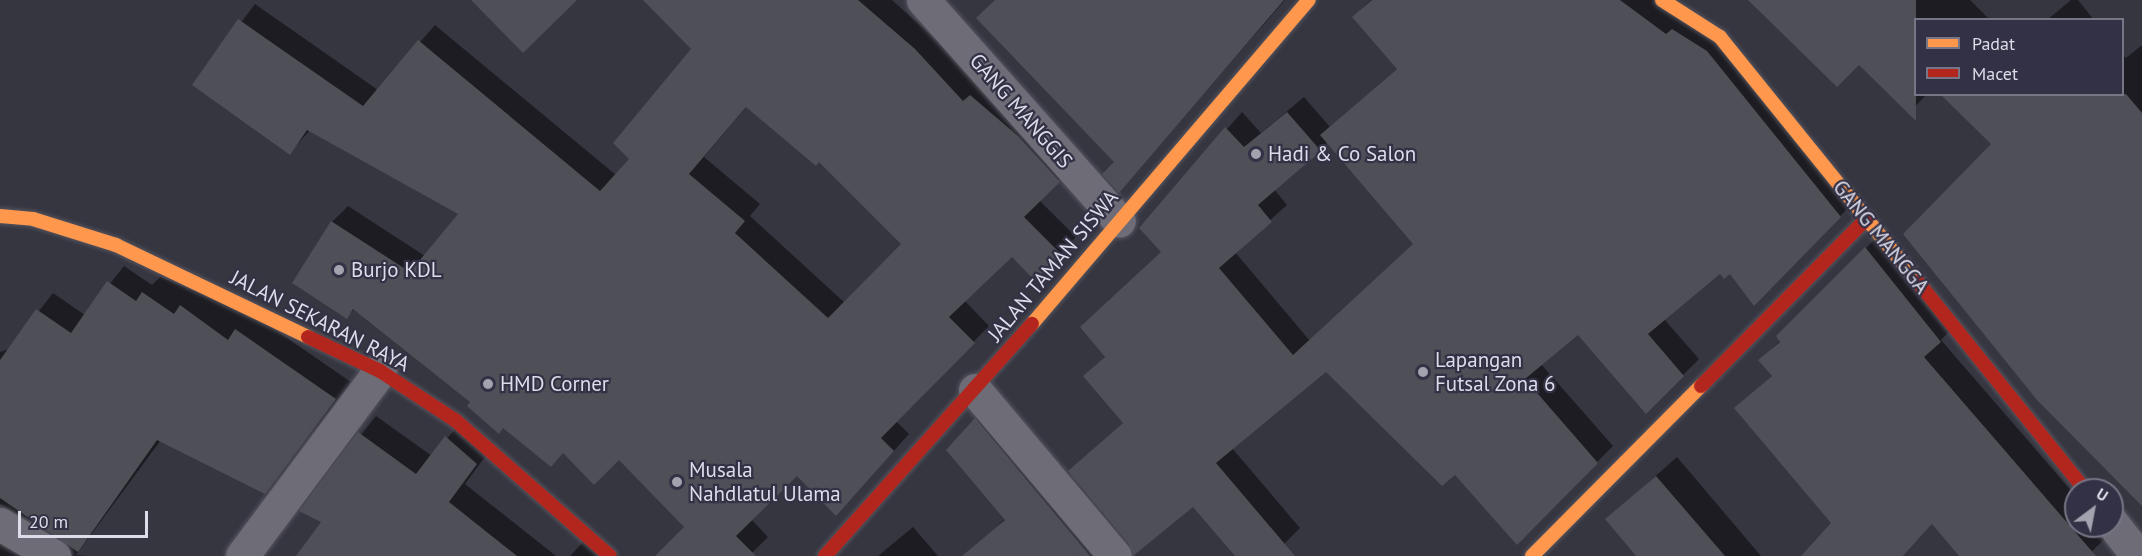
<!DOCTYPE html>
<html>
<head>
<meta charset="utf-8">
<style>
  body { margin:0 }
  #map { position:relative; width:2142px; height:556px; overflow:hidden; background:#363641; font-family:"PT Sans",sans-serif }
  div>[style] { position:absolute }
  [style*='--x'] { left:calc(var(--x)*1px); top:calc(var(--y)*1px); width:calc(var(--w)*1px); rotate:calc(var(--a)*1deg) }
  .shadow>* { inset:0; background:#0007 }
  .building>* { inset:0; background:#4f4f58 }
  .roads { filter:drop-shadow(0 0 2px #55545e) drop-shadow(0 0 2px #55545e) }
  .street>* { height:33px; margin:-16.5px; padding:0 16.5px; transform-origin:16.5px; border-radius:16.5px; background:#6e6d77 }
  .slow>* { height:14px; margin:-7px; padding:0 7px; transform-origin:7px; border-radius:7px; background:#ff974d }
  .jam>* { height:14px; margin:-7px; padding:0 7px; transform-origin:7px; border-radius:7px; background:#b3261e }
  .dots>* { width:16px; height:16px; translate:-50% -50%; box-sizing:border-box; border:3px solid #333145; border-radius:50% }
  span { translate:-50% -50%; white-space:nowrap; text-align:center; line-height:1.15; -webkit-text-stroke:4.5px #333145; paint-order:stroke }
  .street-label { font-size:21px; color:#ddddea }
  .poi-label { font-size:21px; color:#ddddea }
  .left { translate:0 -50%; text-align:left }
  .legend { position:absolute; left:1914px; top:18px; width:210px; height:78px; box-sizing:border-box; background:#333145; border:2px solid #777687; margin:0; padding:8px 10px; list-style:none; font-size:18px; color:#ddddea }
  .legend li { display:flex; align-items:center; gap:12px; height:30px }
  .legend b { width:30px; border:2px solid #777687 }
  .north { position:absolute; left:2064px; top:478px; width:60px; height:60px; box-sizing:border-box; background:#333145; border:2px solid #777687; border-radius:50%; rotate:32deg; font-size:16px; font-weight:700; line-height:24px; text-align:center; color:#ddddea }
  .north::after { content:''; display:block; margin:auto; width:21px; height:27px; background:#a3a3af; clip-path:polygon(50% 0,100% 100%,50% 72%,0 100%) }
  .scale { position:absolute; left:18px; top:511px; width:130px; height:27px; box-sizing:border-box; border:3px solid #ddddea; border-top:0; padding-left:8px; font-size:18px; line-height:21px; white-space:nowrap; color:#ddddea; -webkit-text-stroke:4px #333145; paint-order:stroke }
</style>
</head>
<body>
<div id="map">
  <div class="shadow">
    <i style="clip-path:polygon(evenodd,645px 0,892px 0,1075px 165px,1039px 200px,1076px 237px,1035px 279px,1012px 255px,965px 301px,989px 326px,896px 421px,909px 434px,852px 498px,797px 474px,751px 519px,768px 537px,749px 556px,682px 556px,686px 527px,619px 458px,564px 452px,472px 402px,355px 308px,347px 317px,332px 222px,348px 206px,425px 256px,461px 214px,310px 130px,290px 153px,194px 85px,255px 4px,378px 90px,435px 25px,616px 175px,631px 159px,693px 49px,645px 0,747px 106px,820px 160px,903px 244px,845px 303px,750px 216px,760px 204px,704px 157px,747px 106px)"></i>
    <i style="clip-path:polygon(996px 0,1285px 0,1119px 191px,1116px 162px)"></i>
    <i style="clip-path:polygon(evenodd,1371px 0,1658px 0,1748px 66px,1856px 200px,1754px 303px,1731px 272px,1720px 272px,1664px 319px,1699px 359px,1646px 412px,1578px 333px,1541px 364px,1613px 446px,1517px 543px,1455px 472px,1326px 369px,1232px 448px,1300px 528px,1284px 544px,1270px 556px,1237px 556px,1193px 505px,1131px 543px,1070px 471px,1124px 422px,1085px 376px,1106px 356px,1163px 252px,1141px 228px,1242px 112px,1261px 133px,1304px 97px,1330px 127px,1398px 68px,1354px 17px,1371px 0,1328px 142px,1415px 244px,1310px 341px,1235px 252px,1287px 205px,1274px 189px,1328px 142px)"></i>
    <i style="clip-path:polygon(1750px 0,1970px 0,1990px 20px,1916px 20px,1916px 94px,1927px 94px,1909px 113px,1859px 63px)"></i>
    <i style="clip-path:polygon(2071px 0,2078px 0,2094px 20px,2047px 20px)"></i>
    <i style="clip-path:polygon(2142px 45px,2142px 504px,1993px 144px,2122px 94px,2122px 54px,2126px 58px)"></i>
    <i style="clip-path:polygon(1883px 231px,1957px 323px,1941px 340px,2076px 496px,2076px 526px,2101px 526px,2109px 535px,2087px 556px,1961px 556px,1933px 523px,1903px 556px,1803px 556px,1833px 523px,1736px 408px,1773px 375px,1760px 360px,1781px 340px,1778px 336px)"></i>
    <i style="clip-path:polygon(124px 266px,152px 285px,160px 277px,252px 314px,351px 382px,265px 492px,161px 440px,76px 555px,86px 556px,66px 556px,65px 539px,0 504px,0 352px,9px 349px,53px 293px,85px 315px)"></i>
    <i style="clip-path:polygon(993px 402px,1126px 556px,998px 556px,984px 539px,1006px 518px,976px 420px)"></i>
    <i style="clip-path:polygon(376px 416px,432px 456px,463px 420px,493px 446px,465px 484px,556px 556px,304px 556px,324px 521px,302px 510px)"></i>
    <i style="clip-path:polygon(1677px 457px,1761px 556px,1638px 556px,1607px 519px)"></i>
    <i style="clip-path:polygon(0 512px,61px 556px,0 556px)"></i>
    <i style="clip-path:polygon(913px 527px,938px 556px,878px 556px)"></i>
    <i style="clip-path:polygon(589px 536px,614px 556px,570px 556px)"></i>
  </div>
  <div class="building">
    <i style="clip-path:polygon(471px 0,577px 0,523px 53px)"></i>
    <i style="clip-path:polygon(evenodd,643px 0,858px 0,915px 49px,963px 101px,970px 95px,1018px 136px,1060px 182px,1024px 217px,1061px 254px,1035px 281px,1012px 257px,949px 317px,975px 343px,881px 438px,894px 451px,836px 516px,797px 476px,736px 536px,756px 556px,655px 556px,684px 527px,619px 460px,594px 485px,563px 453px,551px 467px,503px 428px,499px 434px,467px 406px,470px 402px,353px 309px,347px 319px,292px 283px,331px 221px,410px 272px,458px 214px,307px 130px,290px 155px,192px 85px,238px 19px,363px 106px,418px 40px,600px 191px,629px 159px,613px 143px,691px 49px,643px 0,746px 107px,816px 166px,819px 162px,901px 244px,828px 318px,735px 233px,745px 221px,689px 174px,746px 107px)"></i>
    <i style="clip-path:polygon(995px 0,1284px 0,1119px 193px,1102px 174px,1114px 162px,976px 18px)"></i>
    <i style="clip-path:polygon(1372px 0,1620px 0,1666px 34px,1672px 29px,1707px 51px,1841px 217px,1754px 306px,1730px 274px,1724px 279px,1720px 274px,1648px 334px,1684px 376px,1646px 414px,1578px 335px,1525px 379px,1598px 463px,1517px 545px,1455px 475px,1442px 486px,1326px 372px,1216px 463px,1295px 556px,1235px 556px,1193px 507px,1133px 556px,1129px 544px,1068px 471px,1123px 423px,1083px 376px,1105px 357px,1080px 327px,1161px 252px,1139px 228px,1225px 127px,1244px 147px,1287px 112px,1321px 151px,1258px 205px,1272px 222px,1219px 268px,1293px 355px,1413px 244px,1320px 135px,1397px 69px,1352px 17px)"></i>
    <i style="clip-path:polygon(1748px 0,1916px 0,1916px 121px,1859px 65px,1837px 87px)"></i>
    <i style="clip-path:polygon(1940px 94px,2126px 94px,2142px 113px,2142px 506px,2037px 400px,1903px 234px,1991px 144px)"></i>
    <i style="clip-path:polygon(1865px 247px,1941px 342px,1924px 357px,2096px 556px,1959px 556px,1932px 524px,1903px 556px,1801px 556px,1831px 523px,1734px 408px,1772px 376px,1758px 360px,1780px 342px,1776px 336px)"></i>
    <i style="clip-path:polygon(107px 281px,136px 301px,142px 292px,174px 314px,180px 305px,228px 340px,235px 329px,336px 399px,265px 494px,157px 440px,78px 552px,0 498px,0 360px,36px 309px,71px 333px)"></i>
    <i style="clip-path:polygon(975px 418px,1090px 556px,962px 556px,1005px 520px,946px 450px)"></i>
    <i style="clip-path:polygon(358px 432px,416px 474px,445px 436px,477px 464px,449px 502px,517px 556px,296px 556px,321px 522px,299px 511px)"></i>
    <i style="clip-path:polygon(1656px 476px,1725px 556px,1636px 556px,1605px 519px)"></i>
  </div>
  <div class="roads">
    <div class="street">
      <i style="--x:923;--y:0;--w:295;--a:48.4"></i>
      <i style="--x:975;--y:390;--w:217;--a:49.9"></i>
      <i style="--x:2112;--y:523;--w:42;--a:51.8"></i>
      <i style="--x:0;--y:524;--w:63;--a:30.7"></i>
      <i style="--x:242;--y:556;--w:231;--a:-53.3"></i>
    </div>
    <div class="slow">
      <i style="--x:1662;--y:0;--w:69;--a:32.5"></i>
      <i style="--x:1720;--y:37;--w:315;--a:51.1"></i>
      <i style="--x:0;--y:216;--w:33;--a:5"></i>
      <i style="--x:33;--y:219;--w:87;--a:17.4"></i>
      <i style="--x:116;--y:245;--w:213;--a:25.6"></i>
      <i style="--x:1032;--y:324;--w:426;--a:-49.5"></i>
      <i style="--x:1532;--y:556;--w:240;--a:-45.2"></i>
    </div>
    <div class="jam">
      <i style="--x:1918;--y:282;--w:267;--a:51.2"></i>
      <i style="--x:308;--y:337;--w:80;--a:25.3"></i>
      <i style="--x:380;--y:371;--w:90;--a:33.2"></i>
      <i style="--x:455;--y:420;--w:206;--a:41.3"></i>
      <i style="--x:1701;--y:386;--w:235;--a:-45.3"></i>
      <i style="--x:825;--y:556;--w:311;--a:-48.3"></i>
    </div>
  </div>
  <div class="dots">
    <i style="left:1256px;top:154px;background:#a3a3af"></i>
    <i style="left:339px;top:270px;background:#a3a3af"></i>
    <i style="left:1423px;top:372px;background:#a3a3af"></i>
    <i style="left:488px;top:384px;background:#a3a3af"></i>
    <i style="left:677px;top:482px;background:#a3a3af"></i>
  </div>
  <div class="street-label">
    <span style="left:1021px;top:111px;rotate:49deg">GANG MANGGIS</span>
    <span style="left:1881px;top:237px;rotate:51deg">GANG MANGGA</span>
    <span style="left:1053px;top:266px;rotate:-50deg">JALAN TAMAN SISWA</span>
    <span style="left:320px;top:321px;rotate:27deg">JALAN SEKARAN RAYA</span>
  </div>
  <div class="poi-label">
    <span class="left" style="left:1268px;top:154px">Hadi &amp; Co Salon</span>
    <span class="left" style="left:351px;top:270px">Burjo KDL</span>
    <span class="left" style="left:1435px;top:372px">Lapangan<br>Futsal Zona 6</span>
    <span class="left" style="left:500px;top:384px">HMD Corner</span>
    <span class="left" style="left:689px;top:482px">Musala<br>Nahdlatul Ulama</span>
  </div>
  <ul class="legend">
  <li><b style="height:8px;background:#ff974d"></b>Padat</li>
  <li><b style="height:8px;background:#b3261e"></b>Macet</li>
  </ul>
  <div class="north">U</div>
  <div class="scale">20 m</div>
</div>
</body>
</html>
